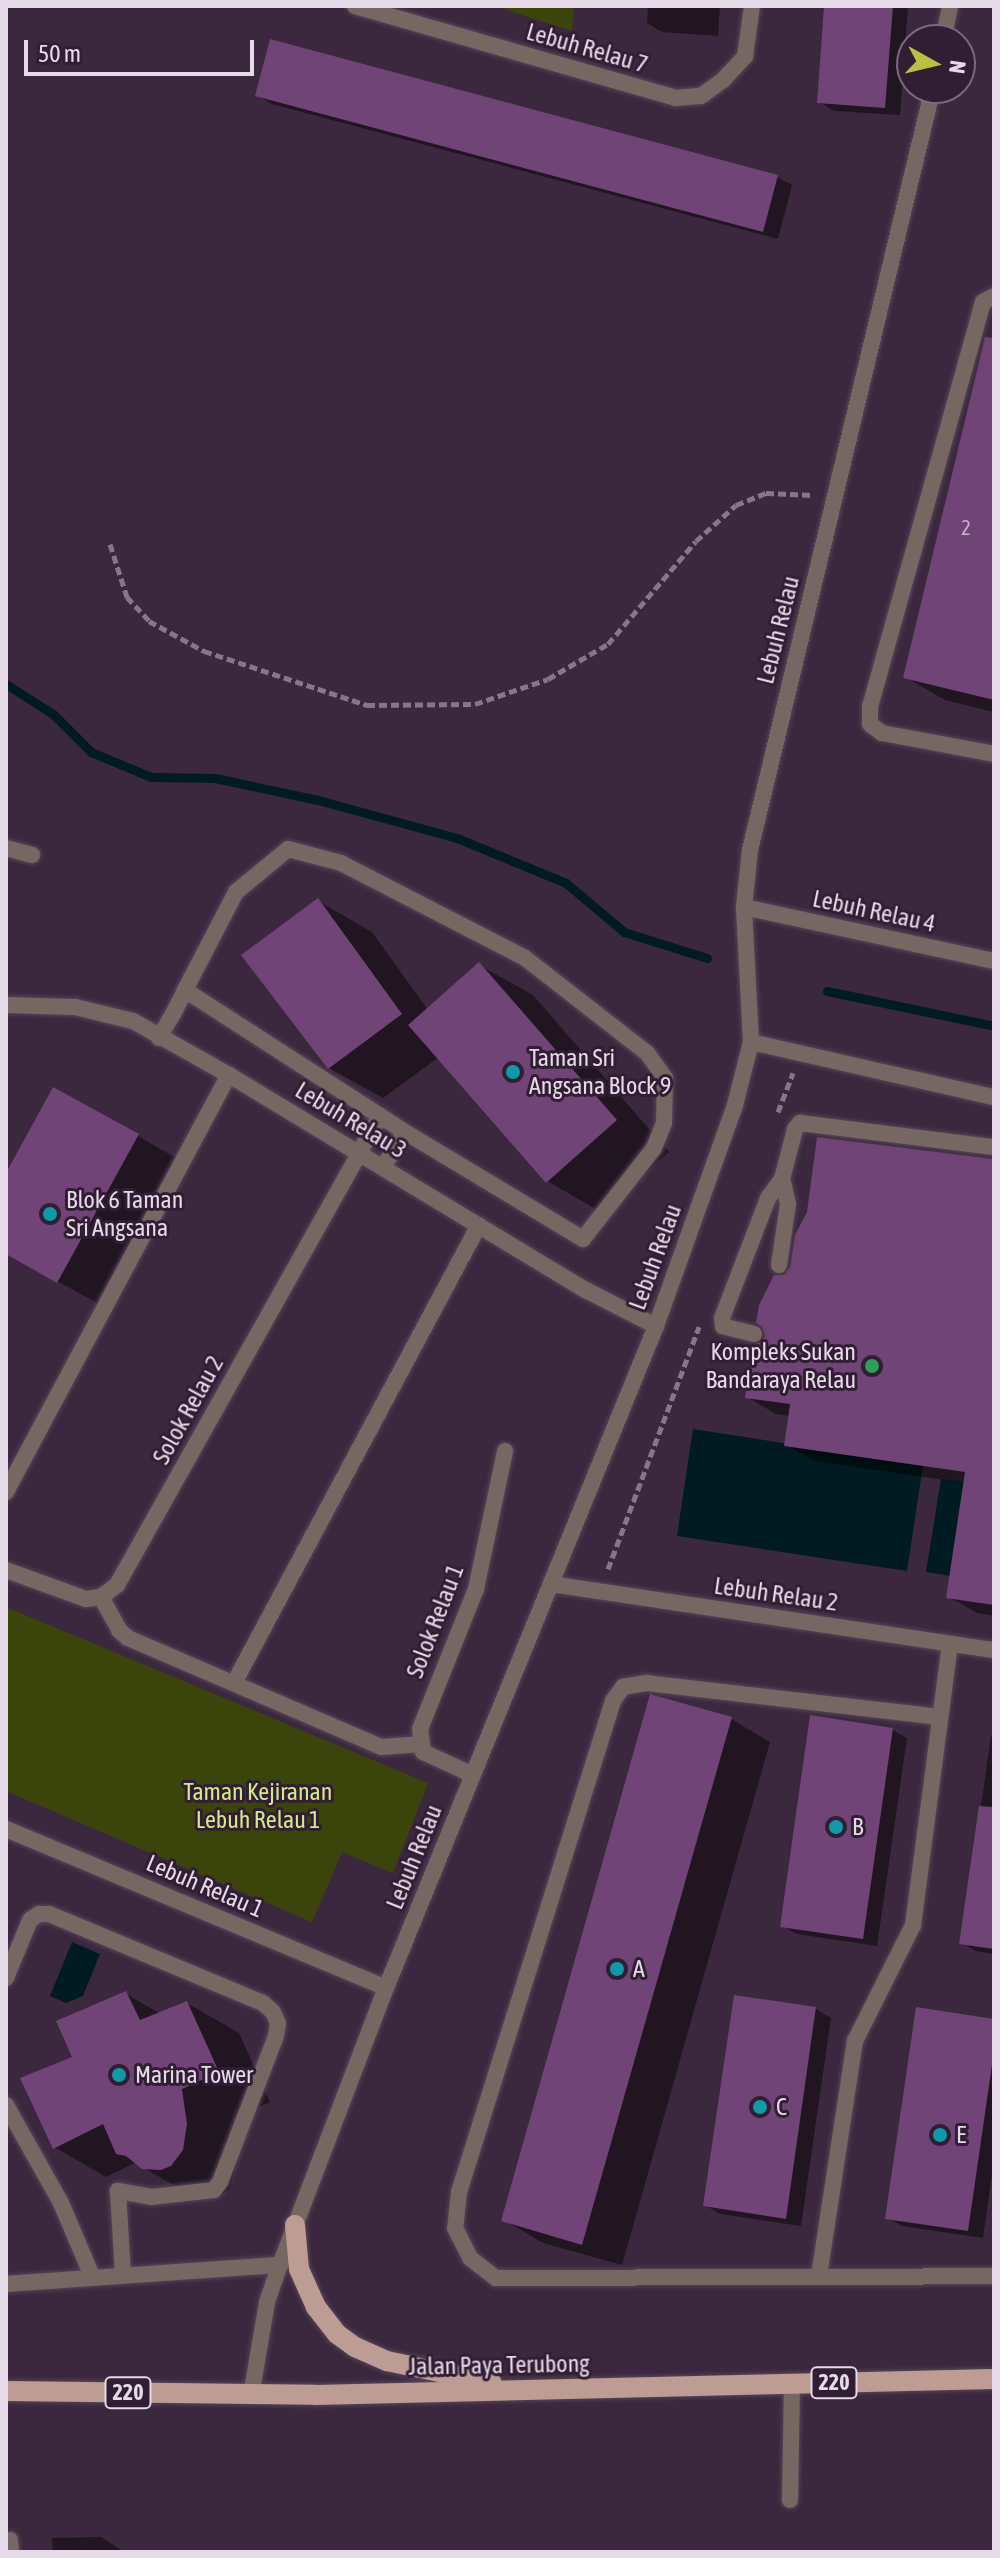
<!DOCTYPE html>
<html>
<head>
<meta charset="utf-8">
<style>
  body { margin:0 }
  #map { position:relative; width:1000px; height:2558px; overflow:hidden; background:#3c283e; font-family:"Asap Condensed",sans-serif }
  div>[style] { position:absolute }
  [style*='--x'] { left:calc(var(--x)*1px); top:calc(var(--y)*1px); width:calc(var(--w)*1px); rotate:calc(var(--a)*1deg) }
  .green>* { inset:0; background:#3b450b }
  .water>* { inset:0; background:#001b22 }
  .shadow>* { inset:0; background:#0007 }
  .stream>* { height:9px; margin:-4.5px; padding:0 4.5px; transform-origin:4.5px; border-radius:4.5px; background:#001b22 }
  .building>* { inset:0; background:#704476 }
  .path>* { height:5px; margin-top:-2.5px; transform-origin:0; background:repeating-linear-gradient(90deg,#877689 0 8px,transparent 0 12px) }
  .roads { filter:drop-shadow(0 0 2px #574459) drop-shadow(0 0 2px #574459) }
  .lane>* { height:16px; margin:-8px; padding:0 8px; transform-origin:8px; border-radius:8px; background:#776762 }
  .street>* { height:16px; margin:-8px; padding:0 8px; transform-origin:8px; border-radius:8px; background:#776762 }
  .primary>* { height:20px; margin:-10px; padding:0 10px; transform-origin:10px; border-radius:10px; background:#bd9d93 }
  .dots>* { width:22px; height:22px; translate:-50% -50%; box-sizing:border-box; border:4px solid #321e34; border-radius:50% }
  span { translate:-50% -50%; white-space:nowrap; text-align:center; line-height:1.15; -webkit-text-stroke:6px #321e34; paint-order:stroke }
  .number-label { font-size:20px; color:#c8b4cc }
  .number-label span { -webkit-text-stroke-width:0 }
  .shield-label span { padding:2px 6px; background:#321e34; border:2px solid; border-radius:6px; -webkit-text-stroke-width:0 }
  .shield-label { font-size:22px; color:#e6d9e8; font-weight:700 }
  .street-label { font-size:24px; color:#e6d9e8 }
  .poi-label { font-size:24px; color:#e6d9e8 }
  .left { translate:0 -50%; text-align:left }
  .right { translate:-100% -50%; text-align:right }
  .park-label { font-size:24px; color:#d2e988 }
  .frame { position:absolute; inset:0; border:8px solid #e6d9e8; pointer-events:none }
  .north { position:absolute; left:896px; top:24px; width:80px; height:80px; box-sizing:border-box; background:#321e34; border:2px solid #7a697c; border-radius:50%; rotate:98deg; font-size:22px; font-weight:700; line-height:32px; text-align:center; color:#e6d9e8 }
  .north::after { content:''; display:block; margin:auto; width:28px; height:36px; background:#bdbf43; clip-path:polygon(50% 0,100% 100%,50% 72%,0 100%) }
  .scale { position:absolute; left:24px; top:40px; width:230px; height:36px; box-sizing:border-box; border:4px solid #e6d9e8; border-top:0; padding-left:10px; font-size:24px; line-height:28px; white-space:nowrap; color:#e6d9e8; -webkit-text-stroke:6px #321e34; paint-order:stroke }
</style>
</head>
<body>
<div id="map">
  <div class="green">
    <i style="clip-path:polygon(495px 6px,574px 6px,572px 31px)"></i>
    <i style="clip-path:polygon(6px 1607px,428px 1783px,393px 1873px,342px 1852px,312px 1922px,6px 1791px)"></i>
  </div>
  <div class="water">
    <i style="clip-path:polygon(693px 1429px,923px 1465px,907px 1571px,677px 1536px)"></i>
    <i style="clip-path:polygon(941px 1479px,994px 1487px,994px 1583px,926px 1572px)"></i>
    <i style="clip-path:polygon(72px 1942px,100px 1954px,83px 1996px,66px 2003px,50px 1996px)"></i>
  </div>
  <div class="shadow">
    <i style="clip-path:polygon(648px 6px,720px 6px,718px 36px,662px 32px,647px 23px)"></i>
    <i style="clip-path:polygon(826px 6px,908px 6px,900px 115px,834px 111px,819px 102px)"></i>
    <i style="clip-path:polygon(257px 95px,777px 177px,792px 185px,778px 239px,272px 104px)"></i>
    <i style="clip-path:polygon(994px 380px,994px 712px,945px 700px,905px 677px)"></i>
    <i style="clip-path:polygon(318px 901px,372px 932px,428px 1010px,479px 965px,533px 995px,669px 1152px,601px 1212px,547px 1181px,439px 1057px,383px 1098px,329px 1068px)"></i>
    <i style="clip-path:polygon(138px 1136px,176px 1158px,97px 1303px,6px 1253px,6px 1177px)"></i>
    <i style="clip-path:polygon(994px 1161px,994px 1616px,977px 1613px,949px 1597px,965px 1483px,815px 1461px,786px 1445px,790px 1416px,776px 1414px,747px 1397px,785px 1277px)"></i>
    <i style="clip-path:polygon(731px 1719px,770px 1742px,622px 2265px,543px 2243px,504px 2220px)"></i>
    <i style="clip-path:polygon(892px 1730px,907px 1738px,877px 1946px,797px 1934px,782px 1926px)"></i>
    <i style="clip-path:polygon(991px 1735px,994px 1736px,994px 1954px,976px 1951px,962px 1943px)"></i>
    <i style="clip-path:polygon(126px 1994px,161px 2014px,187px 2003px,239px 2033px,270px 2102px,233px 2119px,238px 2154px,230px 2189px,214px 2199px,196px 2198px,135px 2163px,106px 2177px,54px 2147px,75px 2058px)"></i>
    <i style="clip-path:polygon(736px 1997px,816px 2009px,831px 2018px,801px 2226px,720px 2214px,705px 2205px)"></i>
    <i style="clip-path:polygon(994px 2021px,994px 2160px,983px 2238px,902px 2226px,888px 2218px)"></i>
    <i style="clip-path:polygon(101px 2537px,124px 2552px,53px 2552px,52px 2538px)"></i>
  </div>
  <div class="stream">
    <i style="--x:6;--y:684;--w:56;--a:32.6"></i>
    <i style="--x:53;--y:714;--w:54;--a:45"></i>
    <i style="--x:91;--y:752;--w:65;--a:22.6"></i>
    <i style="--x:151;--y:777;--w:64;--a:0.9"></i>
    <i style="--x:215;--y:778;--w:105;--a:12.1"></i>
    <i style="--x:318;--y:800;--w:144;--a:15.3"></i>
    <i style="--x:457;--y:838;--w:118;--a:22.4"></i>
    <i style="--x:566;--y:883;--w:76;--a:40.2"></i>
    <i style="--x:624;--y:932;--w:87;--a:17.4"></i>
    <i style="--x:827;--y:991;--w:171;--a:11.8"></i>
  </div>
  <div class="building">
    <i style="clip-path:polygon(824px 6px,893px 6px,885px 108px,817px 103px)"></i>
    <i style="clip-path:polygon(270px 39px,778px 175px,763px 232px,255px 96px)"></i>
    <i style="clip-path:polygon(985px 337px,994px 338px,994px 700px,903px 678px)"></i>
    <i style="clip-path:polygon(318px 898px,402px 1014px,328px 1069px,241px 955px)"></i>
    <i style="clip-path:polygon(479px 962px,617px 1120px,546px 1183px,408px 1025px)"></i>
    <i style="clip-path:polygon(53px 1087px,139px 1134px,57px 1283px,6px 1254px,6px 1173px)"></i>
    <i style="clip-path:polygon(817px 1137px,994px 1159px,994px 1605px,946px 1598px,965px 1472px,784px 1446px,790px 1404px,745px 1398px,753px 1345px,761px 1342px,765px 1336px,762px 1327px,756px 1323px,759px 1305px,774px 1275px,784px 1275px,790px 1267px,795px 1235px,807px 1212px)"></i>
    <i style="clip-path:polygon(650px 1694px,732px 1717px,582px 2245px,501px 2221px)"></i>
    <i style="clip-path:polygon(810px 1715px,893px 1728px,863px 1939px,780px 1927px)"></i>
    <i style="clip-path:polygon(979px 1806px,994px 1807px,994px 1949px,959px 1944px)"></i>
    <i style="clip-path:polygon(126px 1991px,140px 2020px,187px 2001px,219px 2072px,182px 2089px,187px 2124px,183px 2150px,171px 2166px,161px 2170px,142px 2169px,126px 2156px,116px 2154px,103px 2124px,53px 2149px,20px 2078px,72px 2057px,56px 2021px)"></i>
    <i style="clip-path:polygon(734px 1995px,816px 2007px,786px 2219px,703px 2206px)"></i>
    <i style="clip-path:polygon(916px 2007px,994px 2019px,994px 2051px,968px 2231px,885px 2219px)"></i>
  </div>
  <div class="path">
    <i style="--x:110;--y:544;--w:56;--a:72.2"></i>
    <i style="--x:127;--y:597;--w:33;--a:47"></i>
    <i style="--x:149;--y:621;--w:63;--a:28.6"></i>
    <i style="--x:204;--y:651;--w:172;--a:18.3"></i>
    <i style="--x:367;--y:705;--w:108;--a:-0.5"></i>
    <i style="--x:475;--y:704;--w:77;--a:-18.9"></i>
    <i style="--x:548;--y:679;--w:69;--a:-30.3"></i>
    <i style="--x:608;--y:644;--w:135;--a:-49.5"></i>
    <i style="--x:696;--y:541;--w:54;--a:-42"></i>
    <i style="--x:736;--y:505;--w:32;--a:-22"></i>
    <i style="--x:766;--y:493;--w:48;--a:2.4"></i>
    <i style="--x:778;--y:1112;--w:42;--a:-69"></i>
    <i style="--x:608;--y:1569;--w:259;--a:-69.4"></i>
  </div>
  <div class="roads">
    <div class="lane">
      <i style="--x:994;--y:296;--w:13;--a:151"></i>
      <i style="--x:983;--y:302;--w:420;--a:105.6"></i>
      <i style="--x:870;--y:706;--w:18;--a:90"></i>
      <i style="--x:870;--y:724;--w:15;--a:37"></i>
      <i style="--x:882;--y:733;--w:114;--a:10.6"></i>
      <i style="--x:6;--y:848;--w:27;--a:15"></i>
      <i style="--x:159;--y:1038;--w:28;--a:-60"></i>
      <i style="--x:173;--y:1014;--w:27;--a:-63"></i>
      <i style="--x:185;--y:990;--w:110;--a:-62.5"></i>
      <i style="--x:236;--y:892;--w:67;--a:-39.6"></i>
      <i style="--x:288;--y:849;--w:55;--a:14.8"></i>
      <i style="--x:341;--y:863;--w:207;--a:27.3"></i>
      <i style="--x:525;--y:958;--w:155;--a:37.9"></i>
      <i style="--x:647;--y:1053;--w:31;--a:54"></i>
      <i style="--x:665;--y:1078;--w:45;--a:91.3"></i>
      <i style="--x:664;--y:1123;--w:27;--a:112"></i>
      <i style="--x:654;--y:1148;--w:115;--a:128"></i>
      <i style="--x:583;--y:1239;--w:208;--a:-149"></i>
      <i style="--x:405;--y:1132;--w:262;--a:-147.2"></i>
      <i style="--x:751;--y:1042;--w:249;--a:12.8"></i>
      <i style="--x:359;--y:1153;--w:43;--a:-60.4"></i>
      <i style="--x:383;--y:1167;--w:41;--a:-57.8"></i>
      <i style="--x:779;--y:1265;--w:62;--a:-81.6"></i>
      <i style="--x:788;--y:1204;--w:26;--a:-103"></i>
      <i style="--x:754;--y:1334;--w:32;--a:-166"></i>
      <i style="--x:723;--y:1326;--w:8;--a:-97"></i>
      <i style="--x:722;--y:1318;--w:129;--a:-69"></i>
      <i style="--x:768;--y:1198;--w:24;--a:-54"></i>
      <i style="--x:782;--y:1179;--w:52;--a:-75.4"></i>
      <i style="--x:795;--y:1129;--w:8;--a:-50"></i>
      <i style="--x:800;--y:1123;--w:195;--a:7.1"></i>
      <i style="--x:6;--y:1492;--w:473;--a:-61.9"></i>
      <i style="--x:101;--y:1597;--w:38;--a:61"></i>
      <i style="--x:119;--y:1630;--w:12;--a:42"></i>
      <i style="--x:128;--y:1638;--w:275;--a:23.3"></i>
      <i style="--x:381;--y:1747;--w:39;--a:-4"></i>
      <i style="--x:234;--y:1683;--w:519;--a:-61.86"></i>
      <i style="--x:940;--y:1717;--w:295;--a:-173.4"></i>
      <i style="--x:647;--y:1683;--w:24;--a:171"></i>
      <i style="--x:623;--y:1687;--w:17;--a:126"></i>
      <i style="--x:613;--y:1701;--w:515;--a:107.41"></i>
      <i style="--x:459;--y:2192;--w:36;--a:96"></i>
      <i style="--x:455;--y:2228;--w:34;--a:63"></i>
      <i style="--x:470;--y:2258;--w:33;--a:38"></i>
      <i style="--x:496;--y:2278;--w:498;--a:-0.2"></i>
      <i style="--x:6;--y:1978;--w:63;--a:-67.5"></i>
      <i style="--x:30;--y:1920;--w:11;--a:-34"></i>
      <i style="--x:39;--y:1914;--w:10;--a:0"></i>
      <i style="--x:49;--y:1914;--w:232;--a:22.6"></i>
      <i style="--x:263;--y:2003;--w:13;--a:42"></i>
      <i style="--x:273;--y:2012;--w:12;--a:66"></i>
      <i style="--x:278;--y:2023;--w:13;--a:99"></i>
      <i style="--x:276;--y:2036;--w:156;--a:111"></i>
      <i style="--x:220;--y:2182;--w:10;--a:127"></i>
      <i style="--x:214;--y:2190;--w:62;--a:173.6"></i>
      <i style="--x:152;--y:2197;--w:35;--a:-170"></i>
      <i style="--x:118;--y:2191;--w:83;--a:86.6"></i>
      <i style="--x:6;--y:2105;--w:112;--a:60.7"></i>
      <i style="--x:61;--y:2203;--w:79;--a:67"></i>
      <i style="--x:819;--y:2276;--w:238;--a:-81.3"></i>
      <i style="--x:855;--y:2041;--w:130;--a:-63.4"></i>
      <i style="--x:913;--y:1925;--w:283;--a:-82.5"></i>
      <i style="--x:790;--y:2500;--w:116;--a:-89"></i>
      <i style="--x:10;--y:2540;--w:12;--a:85"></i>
    </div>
    <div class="street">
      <i style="--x:355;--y:6;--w:334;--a:16"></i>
      <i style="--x:676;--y:98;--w:25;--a:-5"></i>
      <i style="--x:701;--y:96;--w:27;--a:-36"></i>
      <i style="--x:723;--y:80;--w:33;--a:-47"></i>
      <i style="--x:745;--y:56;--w:50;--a:-82"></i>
      <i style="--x:943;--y:40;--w:35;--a:-78"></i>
      <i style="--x:744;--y:907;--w:256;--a:12.2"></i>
      <i style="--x:6;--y:1005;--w:69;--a:1.7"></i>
      <i style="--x:75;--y:1007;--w:60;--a:13.6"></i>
      <i style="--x:133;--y:1021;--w:110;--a:29.4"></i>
      <i style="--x:229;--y:1075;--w:417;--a:31.1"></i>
      <i style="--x:586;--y:1290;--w:79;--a:27.2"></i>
      <i style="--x:6;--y:1570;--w:85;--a:19.9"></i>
      <i style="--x:86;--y:1599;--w:15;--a:-8"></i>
      <i style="--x:101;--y:1597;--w:20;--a:-37"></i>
      <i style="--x:117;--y:1585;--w:495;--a:-60.7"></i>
      <i style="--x:551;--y:1584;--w:448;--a:8.5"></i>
      <i style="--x:473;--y:1775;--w:55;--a:-155.3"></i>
      <i style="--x:423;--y:1752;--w:23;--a:-97"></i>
      <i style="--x:420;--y:1729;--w:151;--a:-68.2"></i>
      <i style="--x:476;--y:1589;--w:141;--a:-78.1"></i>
      <i style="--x:6;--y:1829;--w:412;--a:22.7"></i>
      <i style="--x:6;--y:2284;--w:275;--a:-4"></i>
      <i style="--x:251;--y:2396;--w:95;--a:-80.3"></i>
      <i style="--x:267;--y:2302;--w:39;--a:-71"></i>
      <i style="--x:280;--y:2265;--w:297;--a:-69.1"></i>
      <i style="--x:386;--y:1988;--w:715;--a:-67.81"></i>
      <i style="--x:656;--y:1326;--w:235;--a:-70.3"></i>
      <i style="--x:735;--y:1105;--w:65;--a:-75.7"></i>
      <i style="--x:751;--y:1042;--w:135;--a:-93"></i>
      <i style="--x:744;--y:907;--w:57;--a:-84"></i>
      <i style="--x:750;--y:850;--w:784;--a:-76.5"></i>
    </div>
    <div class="primary">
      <i style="--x:295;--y:2225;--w:44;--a:84.8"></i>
      <i style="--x:299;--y:2269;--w:42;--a:65.9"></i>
      <i style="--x:316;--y:2307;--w:34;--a:52"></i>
      <i style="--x:337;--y:2334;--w:22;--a:36"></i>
      <i style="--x:355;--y:2347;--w:35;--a:24"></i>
      <i style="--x:387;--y:2361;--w:107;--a:11.8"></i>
      <i style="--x:6;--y:2391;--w:309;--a:0.7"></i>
      <i style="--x:315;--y:2395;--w:679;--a:-1.35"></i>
    </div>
  </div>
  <div class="dots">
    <i style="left:513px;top:1072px;background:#0f9aa8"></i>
    <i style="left:50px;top:1214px;background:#0f9aa8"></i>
    <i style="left:872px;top:1366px;background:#2e9e5b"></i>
    <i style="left:836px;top:1827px;background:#0f9aa8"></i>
    <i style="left:617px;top:1969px;background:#0f9aa8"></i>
    <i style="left:119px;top:2075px;background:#0f9aa8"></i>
    <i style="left:760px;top:2107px;background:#0f9aa8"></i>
    <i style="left:940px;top:2135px;background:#0f9aa8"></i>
  </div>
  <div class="number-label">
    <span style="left:966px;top:527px">2</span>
  </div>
  <div class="shield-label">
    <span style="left:834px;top:2383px">220</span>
    <span style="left:128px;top:2393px">220</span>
  </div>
  <div class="street-label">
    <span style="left:587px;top:48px;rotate:16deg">Lebuh Relau 7</span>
    <span style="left:778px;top:630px;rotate:-76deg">Lebuh Relau</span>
    <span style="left:874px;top:911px;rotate:12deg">Lebuh Relau 4</span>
    <span style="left:351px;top:1120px;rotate:31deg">Lebuh Relau 3</span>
    <span style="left:655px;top:1257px;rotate:-70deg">Lebuh Relau</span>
    <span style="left:188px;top:1410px;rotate:-61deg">Solok Relau 2</span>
    <span style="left:776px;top:1594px;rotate:8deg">Lebuh Relau 2</span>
    <span style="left:435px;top:1621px;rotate:-69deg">Solok Relau 1</span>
    <span style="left:414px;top:1857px;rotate:-68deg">Lebuh Relau</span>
    <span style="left:205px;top:1886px;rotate:23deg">Lebuh Relau 1</span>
    <span style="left:499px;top:2365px;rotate:-1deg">Jalan Paya Terubong</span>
  </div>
  <div class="poi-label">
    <span class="left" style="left:529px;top:1072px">Taman Sri<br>Angsana Block 9</span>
    <span class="left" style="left:66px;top:1214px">Blok 6 Taman<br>Sri Angsana</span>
    <span class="right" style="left:856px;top:1366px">Kompleks Sukan<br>Bandaraya Relau</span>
    <span class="left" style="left:852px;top:1827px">B</span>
    <span class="left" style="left:633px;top:1969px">A</span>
    <span class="left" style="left:135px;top:2075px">Marina Tower</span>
    <span class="left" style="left:776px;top:2107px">C</span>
    <span class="left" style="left:956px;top:2135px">E</span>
  </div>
  <div class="park-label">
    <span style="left:258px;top:1806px">Taman Kejiranan<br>Lebuh Relau 1</span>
  </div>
  <div class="frame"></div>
  <div class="north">N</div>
  <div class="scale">50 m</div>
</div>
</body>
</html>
